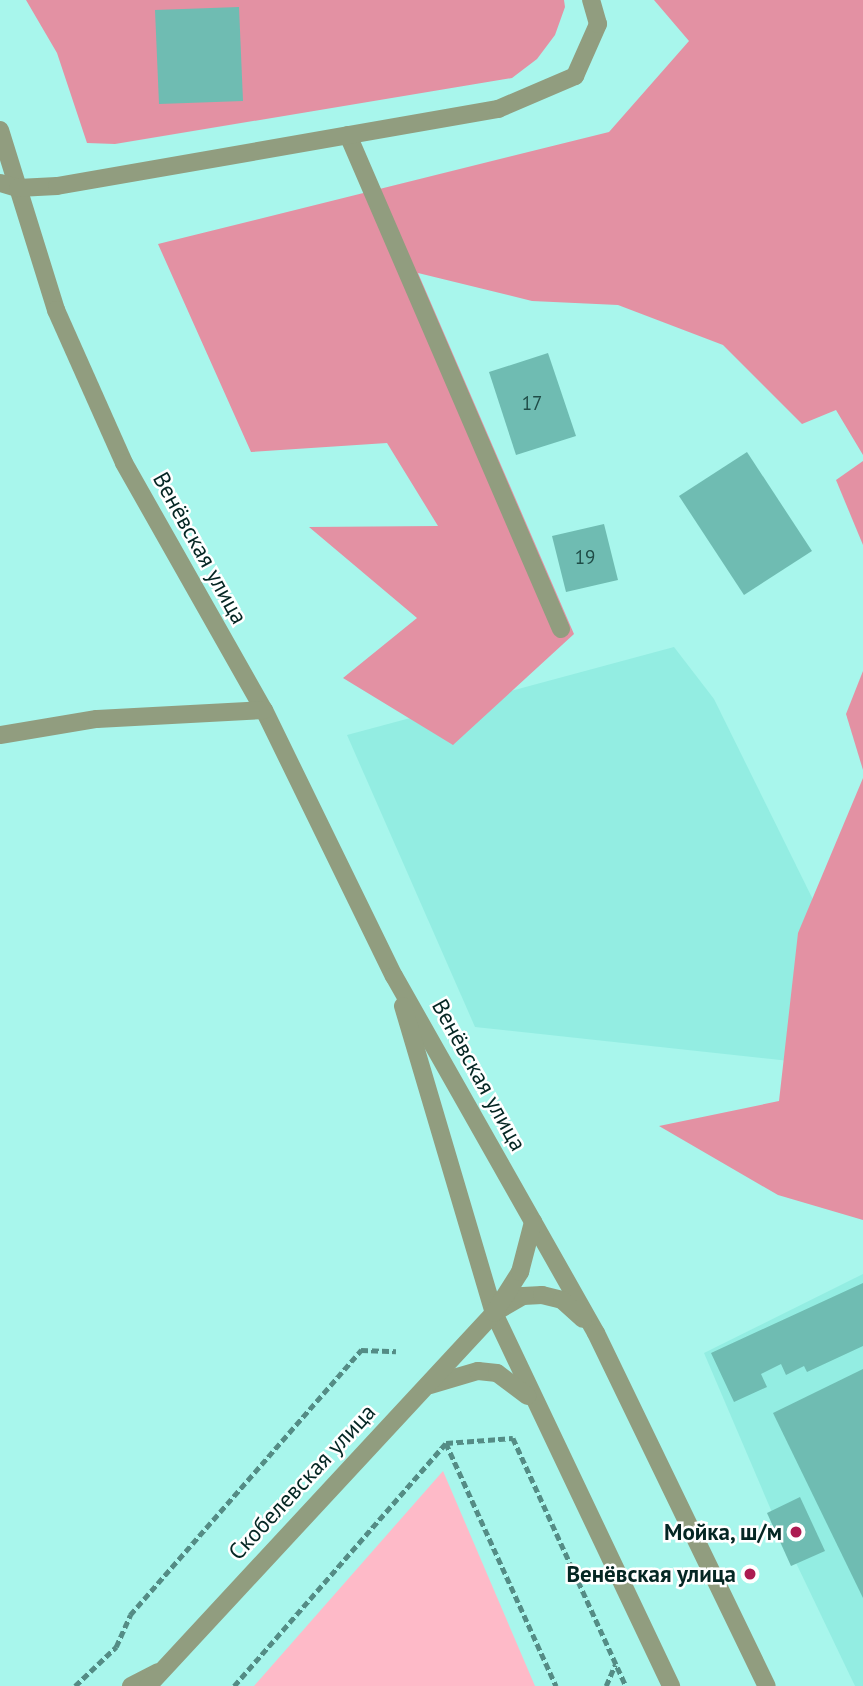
<!DOCTYPE html>
<html>
<head>
<meta charset="utf-8">
<style>
  body { margin:0 }
  #map { position:relative; width:863px; height:1686px; overflow:hidden; background:#a8f6ec; font-family:"PT Sans",sans-serif }
  div>[style] { position:absolute }
  [style*='--x'] { left:calc(var(--x)*1px); top:calc(var(--y)*1px); width:calc(var(--w)*1px); rotate:calc(var(--a)*1deg) }
  .built>* { inset:0; background:#93ede2 }
  .green>* { inset:0; background:#febac8 }
  .forest>* { inset:0; background:#e391a3 }
  .building>* { inset:0; background:#6fbcb2 }
  .path>* { height:4.5px; margin-top:-2.25px; transform-origin:0; background:repeating-linear-gradient(90deg,#548c85 0 7px,transparent 0 10.5px) }
  .minor>* { height:18px; margin:-9px; padding:0 9px; transform-origin:9px; border-radius:9px; background:#919d7f }
  .dots>* { width:19px; height:19px; translate:-50% -50%; box-sizing:border-box; border:4px solid #fff; border-radius:50% }
  span { translate:-50% -50%; white-space:nowrap; text-align:center; line-height:1.15; -webkit-text-stroke:5px #fff; paint-order:stroke }
  .number-label { font-size:19px; color:#1f4c47 }
  .number-label span { -webkit-text-stroke-width:0 }
  .street-label { font-size:23px; color:#042623 }
  .poi-label { font-size:23px; color:#042623; font-weight:700 }
  .right { translate:-100% -50%; text-align:right }
</style>
</head>
<body>
<div id="map">
  <div class="built">
    <i style="clip-path:polygon(674px 647px,714px 699px,863px 1001px,863px 1069px,475px 1027px,347px 735px)"></i>
    <i style="clip-path:polygon(863px 1274px,863px 1686px,855px 1686px,774px 1517px,704px 1353px)"></i>
  </div>
  <div class="green">
    <i style="clip-path:polygon(443px 1471px,535px 1686px,254px 1686px)"></i>
  </div>
  <div class="forest">
    <i style="clip-path:polygon(26px 0,564px 0,565px 7px,555px 35px,537px 59px,512px 78px,115px 144px,87px 143px,57px 53px)"></i>
    <i style="clip-path:polygon(654px 0,863px 0,863px 455px,836px 410px,802px 424px,723px 345px,618px 305px,532px 301px,418px 273px,574px 634px,453px 745px,343px 678px,417px 618px,309px 527px,438px 526px,387px 443px,251px 452px,158px 244px,609px 132px,689px 41px)"></i>
    <i style="clip-path:polygon(863px 461px,863px 545px,836px 480px)"></i>
    <i style="clip-path:polygon(863px 671px,863px 770px,846px 714px)"></i>
    <i style="clip-path:polygon(863px 778px,863px 1220px,778px 1195px,659px 1126px,779px 1101px,798px 933px)"></i>
  </div>
  <div class="building">
    <i style="clip-path:polygon(239px 7px,243px 101px,159px 104px,155px 10px)"></i>
    <i style="clip-path:polygon(548px 353px,576px 436px,516px 455px,489px 372px)"></i>
    <i style="clip-path:polygon(747px 452px,812px 551px,744px 595px,679px 496px)"></i>
    <i style="clip-path:polygon(604px 524px,618px 580px,566px 592px,552px 536px)"></i>
    <i style="clip-path:polygon(863px 1283px,863px 1346px,807px 1372px,804px 1366px,786px 1375px,781px 1364px,761px 1374px,767px 1387px,734px 1402px,711px 1353px)"></i>
    <i style="clip-path:polygon(863px 1369px,863px 1598px,773px 1413px)"></i>
    <i style="clip-path:polygon(800px 1497px,825px 1551px,791px 1566px,767px 1513px)"></i>
  </div>
  <div class="path">
    <i style="--x:446;--y:1443;--w:267;--a:65.6"></i>
    <i style="--x:75;--y:1686;--w:57;--a:-43.6"></i>
    <i style="--x:116;--y:1647;--w:35;--a:-66"></i>
    <i style="--x:130;--y:1615;--w:352;--a:-48.9"></i>
    <i style="--x:361;--y:1350;--w:35;--a:2"></i>
    <i style="--x:234;--y:1686;--w:322;--a:-48.9"></i>
    <i style="--x:446;--y:1443;--w:67;--a:-4.3"></i>
    <i style="--x:513;--y:1438;--w:273;--a:65.5"></i>
    <i style="--x:606;--y:1686;--w:23;--a:-67"></i>
  </div>
  <div class="minor">
    <i style="--x:0;--y:130;--w:189;--a:72.7"></i>
    <i style="--x:56;--y:310;--w:167;--a:66"></i>
    <i style="--x:124;--y:463;--w:284;--a:60.5"></i>
    <i style="--x:264;--y:710;--w:296;--a:64"></i>
    <i style="--x:394;--y:976;--w:410;--a:60.5"></i>
    <i style="--x:596;--y:1333;--w:392;--a:64.2"></i>
    <i style="--x:348;--y:135;--w:538;--a:66.68"></i>
    <i style="--x:0;--y:183;--w:19;--a:16"></i>
    <i style="--x:18;--y:188;--w:39;--a:-3"></i>
    <i style="--x:57;--y:186;--w:448;--a:-9.9"></i>
    <i style="--x:498;--y:109;--w:84;--a:-23.2"></i>
    <i style="--x:575;--y:76;--w:57;--a:-66.1"></i>
    <i style="--x:598;--y:24;--w:25;--a:-106"></i>
    <i style="--x:0;--y:735;--w:98;--a:-9.4"></i>
    <i style="--x:97;--y:719;--w:167;--a:-3.1"></i>
    <i style="--x:403;--y:1006;--w:320;--a:73.5"></i>
    <i style="--x:494;--y:1313;--w:413;--a:64.6"></i>
    <i style="--x:497;--y:1311;--w:30;--a:-30"></i>
    <i style="--x:523;--y:1296;--w:19;--a:-3"></i>
    <i style="--x:542;--y:1295;--w:21;--a:14"></i>
    <i style="--x:562;--y:1300;--w:28;--a:42"></i>
    <i style="--x:430;--y:1385;--w:50;--a:-16.3"></i>
    <i style="--x:478;--y:1371;--w:19;--a:6"></i>
    <i style="--x:497;--y:1373;--w:38;--a:37"></i>
    <i style="--x:131;--y:1686;--w:30;--a:-27"></i>
    <i style="--x:148;--y:1686;--w:509;--a:-47.15"></i>
    <i style="--x:494;--y:1313;--w:49;--a:-57.6"></i>
    <i style="--x:520;--y:1272;--w:52;--a:-75.4"></i>
  </div>
  <div class="dots">
    <i style="left:796px;top:1532px;background:#ac1b51"></i>
    <i style="left:750px;top:1574px;background:#ac1b51"></i>
  </div>
  <div class="number-label">
    <span style="left:532px;top:404px">17</span>
    <span style="left:585px;top:558px">19</span>
  </div>
  <div class="street-label">
    <span style="left:200px;top:548px;rotate:61deg">Венёвская улица</span>
    <span style="left:479px;top:1075px;rotate:61deg">Венёвская улица</span>
    <span style="left:302px;top:1482px;rotate:-47deg">Скобелевская улица</span>
  </div>
  <div class="poi-label">
    <span class="right" style="left:782px;top:1532px">Мойка, ш/м</span>
    <span class="right" style="left:736px;top:1574px">Венёвская улица</span>
  </div>
</div>
</body>
</html>
